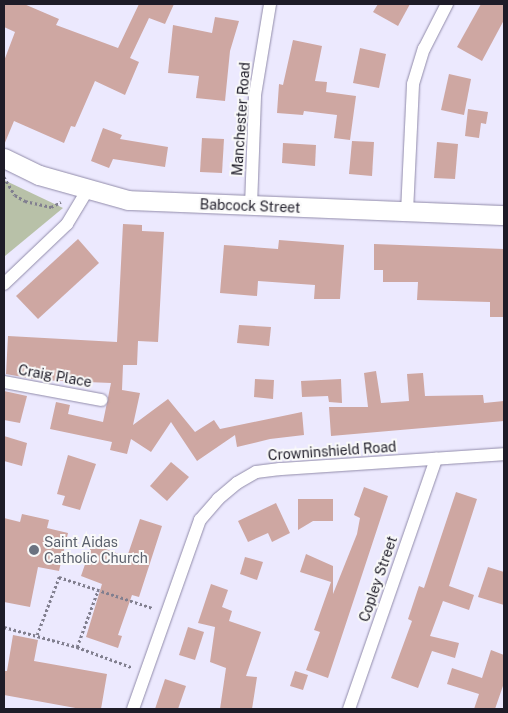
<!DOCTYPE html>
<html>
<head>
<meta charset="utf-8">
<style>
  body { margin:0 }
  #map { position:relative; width:508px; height:713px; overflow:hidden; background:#ece9fe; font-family:"Public Sans",sans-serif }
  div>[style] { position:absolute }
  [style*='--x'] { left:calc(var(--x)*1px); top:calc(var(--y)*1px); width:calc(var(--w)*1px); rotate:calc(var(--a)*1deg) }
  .green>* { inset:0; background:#b8c1a8 }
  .building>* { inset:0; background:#cea7a2 }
  .path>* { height:2.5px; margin-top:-1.25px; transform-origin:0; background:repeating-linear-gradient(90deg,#817f8f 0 2.5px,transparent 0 5px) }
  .roads { filter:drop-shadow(0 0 1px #918baa) drop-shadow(0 0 1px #918baa) }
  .street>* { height:12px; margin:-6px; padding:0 6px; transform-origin:6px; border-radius:6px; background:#fff }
  .secondary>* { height:19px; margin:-9.5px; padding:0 9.5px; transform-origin:9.5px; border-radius:9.5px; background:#fff }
  .dots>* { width:14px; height:14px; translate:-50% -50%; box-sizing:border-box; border:2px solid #f9f9f9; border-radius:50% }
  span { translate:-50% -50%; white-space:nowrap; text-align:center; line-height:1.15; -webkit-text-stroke:4px #f9f9f9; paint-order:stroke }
  .street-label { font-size:14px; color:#1e1c28 }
  .worship-label { font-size:14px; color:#5b616d }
  .left { translate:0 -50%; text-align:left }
  .frame { position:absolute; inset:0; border:5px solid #1e1c28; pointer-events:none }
</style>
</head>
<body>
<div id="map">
  <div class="green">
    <i style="clip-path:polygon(4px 180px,63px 208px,5px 256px,4px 256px)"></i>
  </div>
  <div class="building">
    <i style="clip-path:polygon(4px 4px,24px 4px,59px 19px,56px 25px,118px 48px,139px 4px,174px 4px,165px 24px,149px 18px,130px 58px,139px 62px,125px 95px,95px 81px,75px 127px,71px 126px,64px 143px,14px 121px,4px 145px,4px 61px,15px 32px,4px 27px)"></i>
    <i style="clip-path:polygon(378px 4px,410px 4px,398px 26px,373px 12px)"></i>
    <i style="clip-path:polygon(481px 4px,504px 4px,504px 20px,482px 61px,457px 47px)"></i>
    <i style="clip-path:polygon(215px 17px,239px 21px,230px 51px,225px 101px,196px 98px,199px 76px,168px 73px,173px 25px,212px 33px)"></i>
    <i style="clip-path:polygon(293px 40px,322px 46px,315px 81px,327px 82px,326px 92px,356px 96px,350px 140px,334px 138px,337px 115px,304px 111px,303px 115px,277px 113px,279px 84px,283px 85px)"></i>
    <i style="clip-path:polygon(360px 48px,386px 54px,379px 88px,353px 83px)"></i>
    <i style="clip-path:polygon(449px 74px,471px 79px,464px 115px,441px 110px)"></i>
    <i style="clip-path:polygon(468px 109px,488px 112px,486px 124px,481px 123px,479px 138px,465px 136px)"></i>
    <i style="clip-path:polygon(103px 128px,122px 135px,120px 139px,168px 147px,165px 167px,113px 159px,109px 168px,91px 161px)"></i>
    <i style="clip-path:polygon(202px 138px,224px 139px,222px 173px,200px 172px)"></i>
    <i style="clip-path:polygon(352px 141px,374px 142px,372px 176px,349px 174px)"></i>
    <i style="clip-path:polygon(437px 142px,458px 144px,455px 179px,434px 178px)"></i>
    <i style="clip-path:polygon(283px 143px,316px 145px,315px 166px,282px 163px)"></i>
    <i style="clip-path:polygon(123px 224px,142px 225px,142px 231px,164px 232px,158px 342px,138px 341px,137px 365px,123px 365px,122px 390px,140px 393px,133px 425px,168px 399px,195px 432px,214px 420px,220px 429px,302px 412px,304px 435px,270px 439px,237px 447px,235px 435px,197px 461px,171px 422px,151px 452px,131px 439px,127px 454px,110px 450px,112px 442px,50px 429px,56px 402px,70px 405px,68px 414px,103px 422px,111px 383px,39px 380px,6px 374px,8px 336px,117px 342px)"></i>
    <i style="clip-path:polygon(78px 239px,99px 263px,38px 319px,16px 296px)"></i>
    <i style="clip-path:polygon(279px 240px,344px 245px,340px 299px,314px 299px,315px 285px,258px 281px,257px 296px,220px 293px,224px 245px,278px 249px)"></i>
    <i style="clip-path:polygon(374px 244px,504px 249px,504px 317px,490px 317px,490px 302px,417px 300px,418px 282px,383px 282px,383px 270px,374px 270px)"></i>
    <i style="clip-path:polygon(239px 325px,271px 327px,269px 346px,237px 343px)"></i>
    <i style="clip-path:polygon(376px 371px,381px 403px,409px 401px,407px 374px,423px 373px,425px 396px,483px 395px,484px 403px,504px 401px,504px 421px,331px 436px,329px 407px,368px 407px,364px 373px)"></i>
    <i style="clip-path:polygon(255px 379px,274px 380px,273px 399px,254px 397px)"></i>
    <i style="clip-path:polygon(341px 379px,342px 403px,329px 402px,328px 396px,302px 397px,301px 381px)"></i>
    <i style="clip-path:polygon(4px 391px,27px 396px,20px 423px,4px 420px)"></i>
    <i style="clip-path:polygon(4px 436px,27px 443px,22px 466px,4px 461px)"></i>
    <i style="clip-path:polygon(68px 455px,96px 464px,80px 510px,62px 505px,65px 496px,57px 494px)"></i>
    <i style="clip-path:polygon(171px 462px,189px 477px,167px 501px,150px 486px)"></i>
    <i style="clip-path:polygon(364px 487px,388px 496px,328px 678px,306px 670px,320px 632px,314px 630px,331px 582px,300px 572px,306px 554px,333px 566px,333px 594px,357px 534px,360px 518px,354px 515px)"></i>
    <i style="clip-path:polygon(456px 492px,477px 499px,449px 586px,474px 595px,469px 610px,443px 601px,430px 636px,459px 643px,455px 658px,432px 651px,418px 688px,391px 678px,412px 621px,408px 619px,419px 586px,424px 588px)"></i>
    <i style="clip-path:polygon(298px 499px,333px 499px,333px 521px,313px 521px,298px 530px)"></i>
    <i style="clip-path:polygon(276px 503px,290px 533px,272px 542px,268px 533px,248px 542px,238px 521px)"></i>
    <i style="clip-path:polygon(22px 514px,49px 520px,47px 528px,68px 533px,59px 571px,38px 567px,30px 607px,4px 602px,4px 518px,20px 522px)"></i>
    <i style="clip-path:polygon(140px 519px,162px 526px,139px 597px,132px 595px,118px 635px,122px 636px,118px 648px,86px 637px,102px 584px,81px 576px,92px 544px,127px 557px)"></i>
    <i style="clip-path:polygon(245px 557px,263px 562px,257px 580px,240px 574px)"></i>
    <i style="clip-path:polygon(488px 567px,504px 572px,504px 605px,478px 597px)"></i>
    <i style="clip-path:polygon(211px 584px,228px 590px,222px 607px,232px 611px,229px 621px,261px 632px,246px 676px,257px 677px,252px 709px,220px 709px,226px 668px,210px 662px,215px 627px,198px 623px)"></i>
    <i style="clip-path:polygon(188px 627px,204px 632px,195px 660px,179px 655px)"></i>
    <i style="clip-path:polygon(13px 635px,38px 640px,34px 661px,107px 674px,101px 709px,81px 709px,4px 695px,4px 671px,7px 671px)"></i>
    <i style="clip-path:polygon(491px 650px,504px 655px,504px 683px,495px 709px,474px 709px,479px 694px,447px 684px,452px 668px,482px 678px)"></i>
    <i style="clip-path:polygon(295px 671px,308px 675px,303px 690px,290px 686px)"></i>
    <i style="clip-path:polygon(165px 679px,186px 686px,178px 709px,155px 709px)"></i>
  </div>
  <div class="path">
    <i style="--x:4;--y:177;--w:21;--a:59"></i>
    <i style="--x:15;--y:195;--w:12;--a:31"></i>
    <i style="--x:25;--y:201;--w:27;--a:13"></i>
    <i style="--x:51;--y:207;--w:11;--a:-27"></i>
    <i style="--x:4;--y:627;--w:76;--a:15.3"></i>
    <i style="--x:77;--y:647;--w:58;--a:20.3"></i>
    <i style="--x:37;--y:635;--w:62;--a:-69.2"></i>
    <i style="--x:59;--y:577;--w:99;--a:18.3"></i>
    <i style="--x:77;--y:647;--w:61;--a:-69.8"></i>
  </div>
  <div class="roads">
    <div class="street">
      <i style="--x:251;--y:206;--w:111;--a:-87.9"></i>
      <i style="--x:255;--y:95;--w:92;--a:-80.6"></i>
      <i style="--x:407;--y:212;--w:128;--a:-87.3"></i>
      <i style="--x:413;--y:84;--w:37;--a:-73"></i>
      <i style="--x:424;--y:49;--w:51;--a:-62.9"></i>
      <i style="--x:4;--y:284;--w:87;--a:-43.6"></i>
      <i style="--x:67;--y:224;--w:39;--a:-59"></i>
      <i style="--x:4;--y:382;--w:99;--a:10.5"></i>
      <i style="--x:133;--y:709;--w:201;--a:-70.5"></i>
      <i style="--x:200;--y:520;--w:28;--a:-49"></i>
      <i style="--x:218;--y:499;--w:25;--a:-40"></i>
      <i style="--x:237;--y:483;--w:22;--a:-30"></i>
      <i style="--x:256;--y:472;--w:24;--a:-7"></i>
      <i style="--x:280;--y:469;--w:225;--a:-3.8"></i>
      <i style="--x:349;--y:709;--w:265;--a:-70.8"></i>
    </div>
    <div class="secondary">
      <i style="--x:4;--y:158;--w:39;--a:26"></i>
      <i style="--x:39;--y:175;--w:92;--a:15.7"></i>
      <i style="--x:128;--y:200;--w:376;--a:2.3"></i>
    </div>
  </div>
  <div class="dots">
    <i style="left:34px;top:550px;background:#6b7280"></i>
  </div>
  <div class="street-label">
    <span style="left:241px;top:119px;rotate:-86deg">Manchester Road</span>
    <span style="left:250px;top:206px;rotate:2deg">Babcock Street</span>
    <span style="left:55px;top:376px;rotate:10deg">Craig Place</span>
    <span style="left:332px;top:451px;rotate:-4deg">Crowninshield Road</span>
    <span style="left:378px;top:579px;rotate:-71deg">Copley Street</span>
  </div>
  <div class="worship-label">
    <span class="left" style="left:44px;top:550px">Saint Aidas<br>Catholic Church</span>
  </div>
  <div class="frame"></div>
</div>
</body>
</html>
